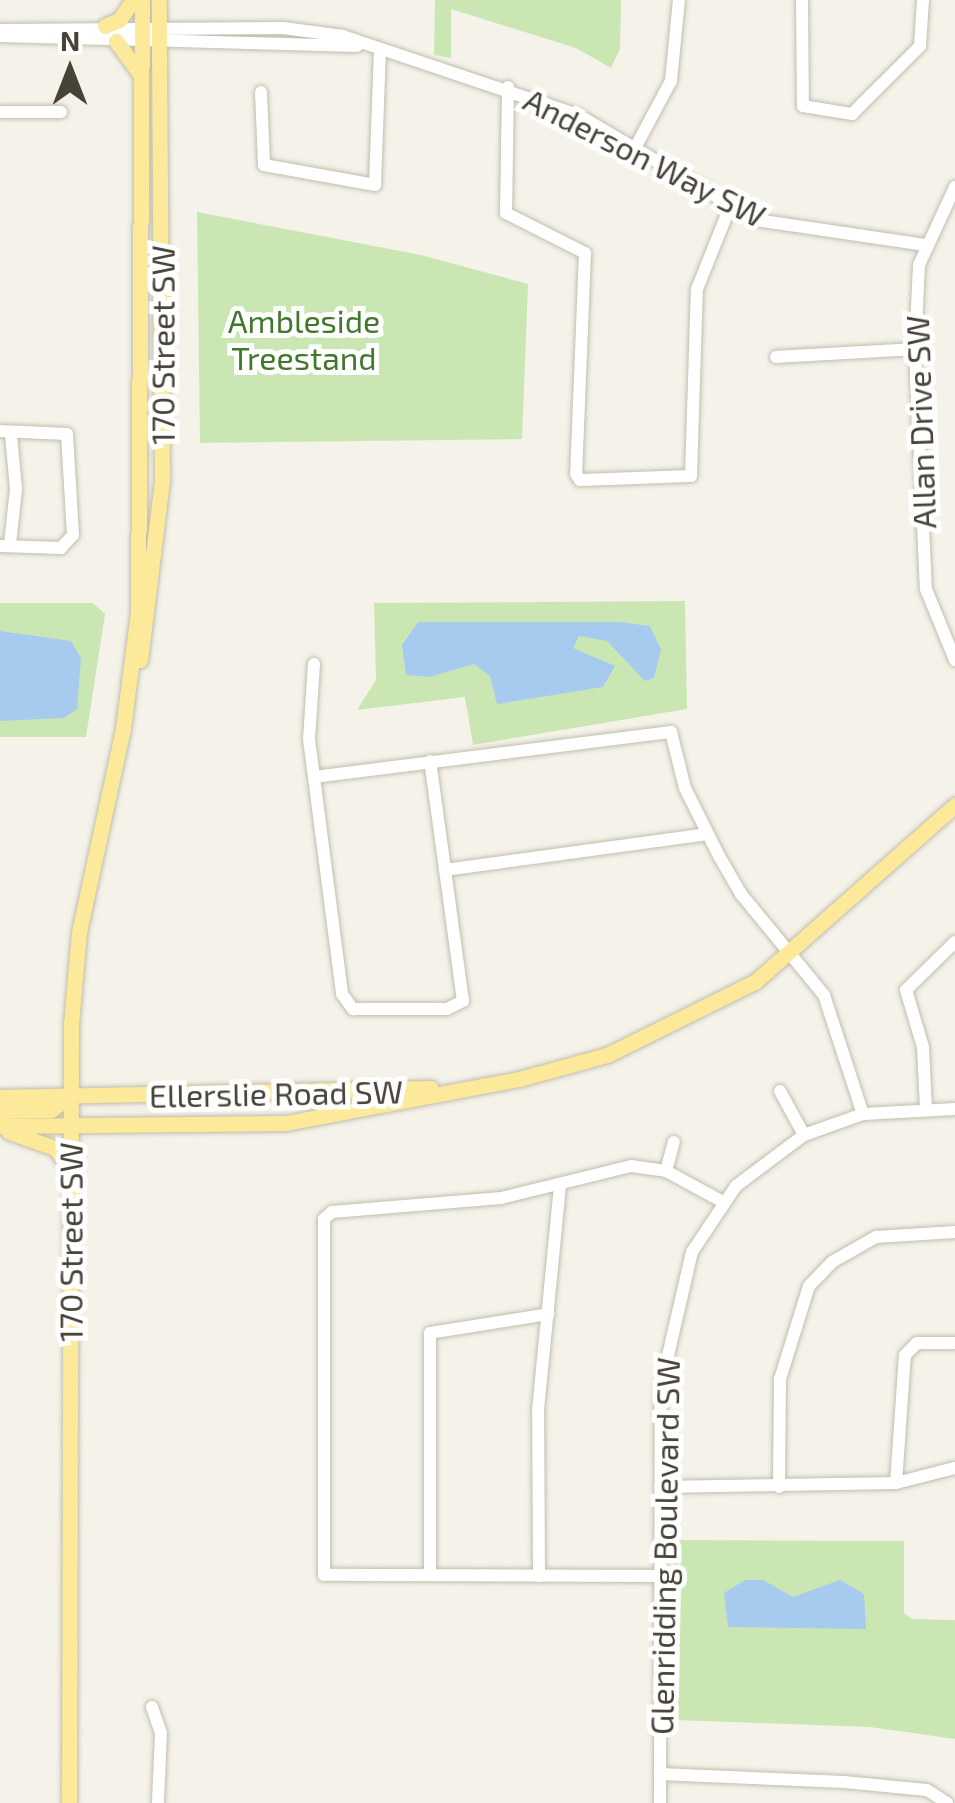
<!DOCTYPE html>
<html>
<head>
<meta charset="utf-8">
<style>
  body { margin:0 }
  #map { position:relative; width:955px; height:1803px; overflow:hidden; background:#f4f2e9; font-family:"Exo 2",sans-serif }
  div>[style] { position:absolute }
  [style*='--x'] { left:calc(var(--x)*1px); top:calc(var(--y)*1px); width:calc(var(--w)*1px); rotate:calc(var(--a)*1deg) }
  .green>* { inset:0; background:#cae7b3 }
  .water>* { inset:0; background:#a7caef }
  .roads { filter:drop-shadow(0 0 2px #c2bdae) drop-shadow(0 0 2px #c2bdae) }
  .minor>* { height:12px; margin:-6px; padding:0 6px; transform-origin:6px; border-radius:6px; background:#fff }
  .major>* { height:15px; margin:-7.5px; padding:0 7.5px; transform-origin:7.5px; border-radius:7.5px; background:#fcea9a }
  span { translate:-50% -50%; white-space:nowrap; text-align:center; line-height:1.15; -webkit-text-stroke:10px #fff; paint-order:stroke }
  .street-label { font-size:32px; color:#474337 }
  .park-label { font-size:32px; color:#41782b }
  .north { position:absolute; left:20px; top:20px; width:100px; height:100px; -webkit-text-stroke:8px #fff; paint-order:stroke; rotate:0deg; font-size:28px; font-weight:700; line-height:40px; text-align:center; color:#474337 }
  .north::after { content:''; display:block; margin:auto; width:35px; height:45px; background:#474337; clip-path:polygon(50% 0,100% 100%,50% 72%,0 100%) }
</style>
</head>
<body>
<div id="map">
  <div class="green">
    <i style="clip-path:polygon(435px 0,621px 0,620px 49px,611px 68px,576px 48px,451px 9px,451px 58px,434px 55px)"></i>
    <i style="clip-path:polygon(197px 212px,421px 255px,528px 284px,522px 439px,200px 443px)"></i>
    <i style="clip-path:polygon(685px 601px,687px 709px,473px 745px,465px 697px,357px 710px,376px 680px,374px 603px)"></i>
    <i style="clip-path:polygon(0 603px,93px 603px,105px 614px,86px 737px,0 737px)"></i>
    <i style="clip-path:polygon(674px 1540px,904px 1541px,904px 1613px,912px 1619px,955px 1620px,955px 1739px,870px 1727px,675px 1720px)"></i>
  </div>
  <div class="water">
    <i style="clip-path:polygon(418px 622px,620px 622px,650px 626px,661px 650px,654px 678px,645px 681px,607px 641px,579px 636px,573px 648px,615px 666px,603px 687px,497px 704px,490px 676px,474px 664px,429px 677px,406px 675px,402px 645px)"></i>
    <i style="clip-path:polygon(0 631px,71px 641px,81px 658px,77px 709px,64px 718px,0 721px)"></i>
    <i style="clip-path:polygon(745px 1580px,763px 1580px,793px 1597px,840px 1580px,864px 1594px,866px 1629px,728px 1627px,724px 1593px)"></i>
  </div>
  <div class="roads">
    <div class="minor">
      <i style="--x:802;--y:0;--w:106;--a:89.5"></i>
      <i style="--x:803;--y:106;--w:50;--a:9.3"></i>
      <i style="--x:852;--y:114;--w:96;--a:-45"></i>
      <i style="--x:920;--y:46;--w:46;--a:-86.3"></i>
      <i style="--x:0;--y:30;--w:283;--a:-0.4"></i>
      <i style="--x:283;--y:28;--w:61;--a:7.6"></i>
      <i style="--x:343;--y:36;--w:248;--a:18.6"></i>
      <i style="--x:578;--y:115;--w:207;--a:30.5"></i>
      <i style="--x:756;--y:220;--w:171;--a:8.4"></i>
      <i style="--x:0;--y:36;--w:357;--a:1.6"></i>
      <i style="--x:508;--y:87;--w:126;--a:90.9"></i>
      <i style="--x:506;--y:213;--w:89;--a:26.9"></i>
      <i style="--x:585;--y:253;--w:221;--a:92.3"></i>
      <i style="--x:576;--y:474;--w:7;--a:56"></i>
      <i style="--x:580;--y:480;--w:111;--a:-2.1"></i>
      <i style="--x:691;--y:476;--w:187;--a:-88.2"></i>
      <i style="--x:697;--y:289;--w:88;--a:-68.1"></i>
      <i style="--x:261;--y:92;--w:73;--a:87.6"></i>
      <i style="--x:264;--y:165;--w:113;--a:10.2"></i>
      <i style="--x:375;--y:185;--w:136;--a:-87.9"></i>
      <i style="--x:0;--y:112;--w:61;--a:0"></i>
      <i style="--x:635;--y:148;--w:76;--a:-61.8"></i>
      <i style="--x:671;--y:81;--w:81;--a:-84.4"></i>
      <i style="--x:955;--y:187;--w:86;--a:114.8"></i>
      <i style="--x:919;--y:265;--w:84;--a:92.7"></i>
      <i style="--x:915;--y:349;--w:240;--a:87.4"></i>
      <i style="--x:926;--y:589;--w:77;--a:67.8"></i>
      <i style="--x:776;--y:357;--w:139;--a:-3.3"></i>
      <i style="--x:0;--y:431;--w:67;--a:2.6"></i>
      <i style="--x:67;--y:434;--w:101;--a:86.6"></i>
      <i style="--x:73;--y:535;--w:18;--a:133"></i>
      <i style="--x:61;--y:548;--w:61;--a:-178.1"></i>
      <i style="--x:10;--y:544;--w:55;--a:-83.8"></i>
      <i style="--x:16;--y:489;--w:54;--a:-95.3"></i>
      <i style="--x:314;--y:664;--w:75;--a:93.8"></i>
      <i style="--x:309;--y:739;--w:257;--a:82.6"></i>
      <i style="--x:342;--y:994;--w:19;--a:54"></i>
      <i style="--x:353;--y:1009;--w:94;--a:0"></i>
      <i style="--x:447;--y:1009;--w:18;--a:-27"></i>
      <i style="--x:463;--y:1001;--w:242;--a:-97.8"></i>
      <i style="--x:314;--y:777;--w:360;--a:-7.2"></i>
      <i style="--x:671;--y:732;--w:58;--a:76"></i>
      <i style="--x:685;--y:788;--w:76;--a:63.4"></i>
      <i style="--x:719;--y:856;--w:44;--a:59.9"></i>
      <i style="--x:741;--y:894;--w:131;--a:50.6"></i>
      <i style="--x:824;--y:995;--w:125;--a:71.9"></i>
      <i style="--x:445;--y:870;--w:265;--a:-7.8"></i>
      <i style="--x:780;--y:1091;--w:50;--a:61.4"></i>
      <i style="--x:926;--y:1109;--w:62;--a:-92.8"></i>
      <i style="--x:923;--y:1047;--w:59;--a:-106.6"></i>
      <i style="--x:906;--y:990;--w:69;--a:-44.4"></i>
      <i style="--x:666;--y:1171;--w:30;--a:-75"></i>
      <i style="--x:896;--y:1483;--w:128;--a:-86"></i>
      <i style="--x:905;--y:1355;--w:17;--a:-45"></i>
      <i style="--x:917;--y:1343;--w:38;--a:0"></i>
      <i style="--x:660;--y:1487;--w:236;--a:-1"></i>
      <i style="--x:896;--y:1483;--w:61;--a:-14.3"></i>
      <i style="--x:779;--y:1487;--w:108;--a:-89.5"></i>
      <i style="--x:780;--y:1379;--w:97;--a:-72.7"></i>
      <i style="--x:809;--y:1286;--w:33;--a:-46"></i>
      <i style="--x:832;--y:1262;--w:51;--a:-29.6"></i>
      <i style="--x:876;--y:1237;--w:79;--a:-3.6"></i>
      <i style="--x:430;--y:1575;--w:242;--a:-90"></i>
      <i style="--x:430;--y:1333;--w:120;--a:-9.1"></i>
      <i style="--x:539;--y:1576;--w:166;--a:-90.3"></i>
      <i style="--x:538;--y:1410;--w:226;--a:-84.4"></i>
      <i style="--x:660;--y:1576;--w:336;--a:-179.8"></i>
      <i style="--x:324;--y:1575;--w:356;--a:-90"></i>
      <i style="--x:324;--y:1219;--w:11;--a:-41"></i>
      <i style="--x:332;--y:1212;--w:170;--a:-4.7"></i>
      <i style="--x:501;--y:1198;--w:134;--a:-13.8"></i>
      <i style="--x:631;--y:1166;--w:35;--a:8"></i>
      <i style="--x:666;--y:1171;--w:65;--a:28.5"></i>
      <i style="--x:152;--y:1707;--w:28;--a:71"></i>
      <i style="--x:161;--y:1733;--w:70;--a:92.5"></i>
      <i style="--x:660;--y:1774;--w:184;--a:2.5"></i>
      <i style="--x:844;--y:1782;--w:83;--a:5.5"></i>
      <i style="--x:927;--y:1790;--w:24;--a:33"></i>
      <i style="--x:660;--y:1803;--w:417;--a:-89.9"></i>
      <i style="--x:661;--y:1386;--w:138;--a:-77"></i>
      <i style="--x:692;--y:1252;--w:79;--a:-56.3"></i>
      <i style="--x:736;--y:1186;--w:85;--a:-36.9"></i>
      <i style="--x:804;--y:1135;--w:63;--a:-19.6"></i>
      <i style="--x:863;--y:1114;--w:92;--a:-3.1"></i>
    </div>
    <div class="major">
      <i style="--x:105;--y:26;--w:15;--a:-23"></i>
      <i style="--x:119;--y:20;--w:24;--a:-55"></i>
      <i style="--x:116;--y:41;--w:41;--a:54"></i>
      <i style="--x:140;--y:660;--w:181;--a:-83"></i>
      <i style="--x:162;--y:480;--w:480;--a:-90.4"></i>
      <i style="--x:0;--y:1097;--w:431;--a:-1.2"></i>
      <i style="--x:0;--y:1111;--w:51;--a:-1.1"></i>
      <i style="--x:51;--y:1110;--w:24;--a:-36"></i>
      <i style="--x:0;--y:1126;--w:286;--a:-0.6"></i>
      <i style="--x:286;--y:1123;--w:237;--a:-10.7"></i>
      <i style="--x:519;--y:1079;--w:91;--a:-15.3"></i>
      <i style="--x:607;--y:1055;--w:166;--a:-26.4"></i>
      <i style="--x:756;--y:981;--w:266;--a:-41.5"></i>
      <i style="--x:9;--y:1132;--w:49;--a:19.2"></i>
      <i style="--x:55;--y:1148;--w:22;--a:54"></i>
      <i style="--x:69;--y:1803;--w:779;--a:-89.85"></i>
      <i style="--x:71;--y:1024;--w:92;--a:-85"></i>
      <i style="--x:79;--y:932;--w:209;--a:-77.8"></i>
      <i style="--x:123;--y:728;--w:116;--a:-82.6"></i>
      <i style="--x:138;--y:613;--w:613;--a:-89.63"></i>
    </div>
  </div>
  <div class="street-label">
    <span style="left:645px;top:157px;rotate:27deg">Anderson Way SW</span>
    <span style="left:162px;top:345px;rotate:-90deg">170 Street SW</span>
    <span style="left:920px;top:422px;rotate:-92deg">Allan Drive SW</span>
    <span style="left:276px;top:1093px;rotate:-1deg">Ellerslie Road SW</span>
    <span style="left:70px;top:1242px;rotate:-90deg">170 Street SW</span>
    <span style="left:664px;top:1546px;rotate:-89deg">Glenridding Boulevard SW</span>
  </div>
  <div class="park-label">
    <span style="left:304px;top:339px">Ambleside<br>Treestand</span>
  </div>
  <div class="north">N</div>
</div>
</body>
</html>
